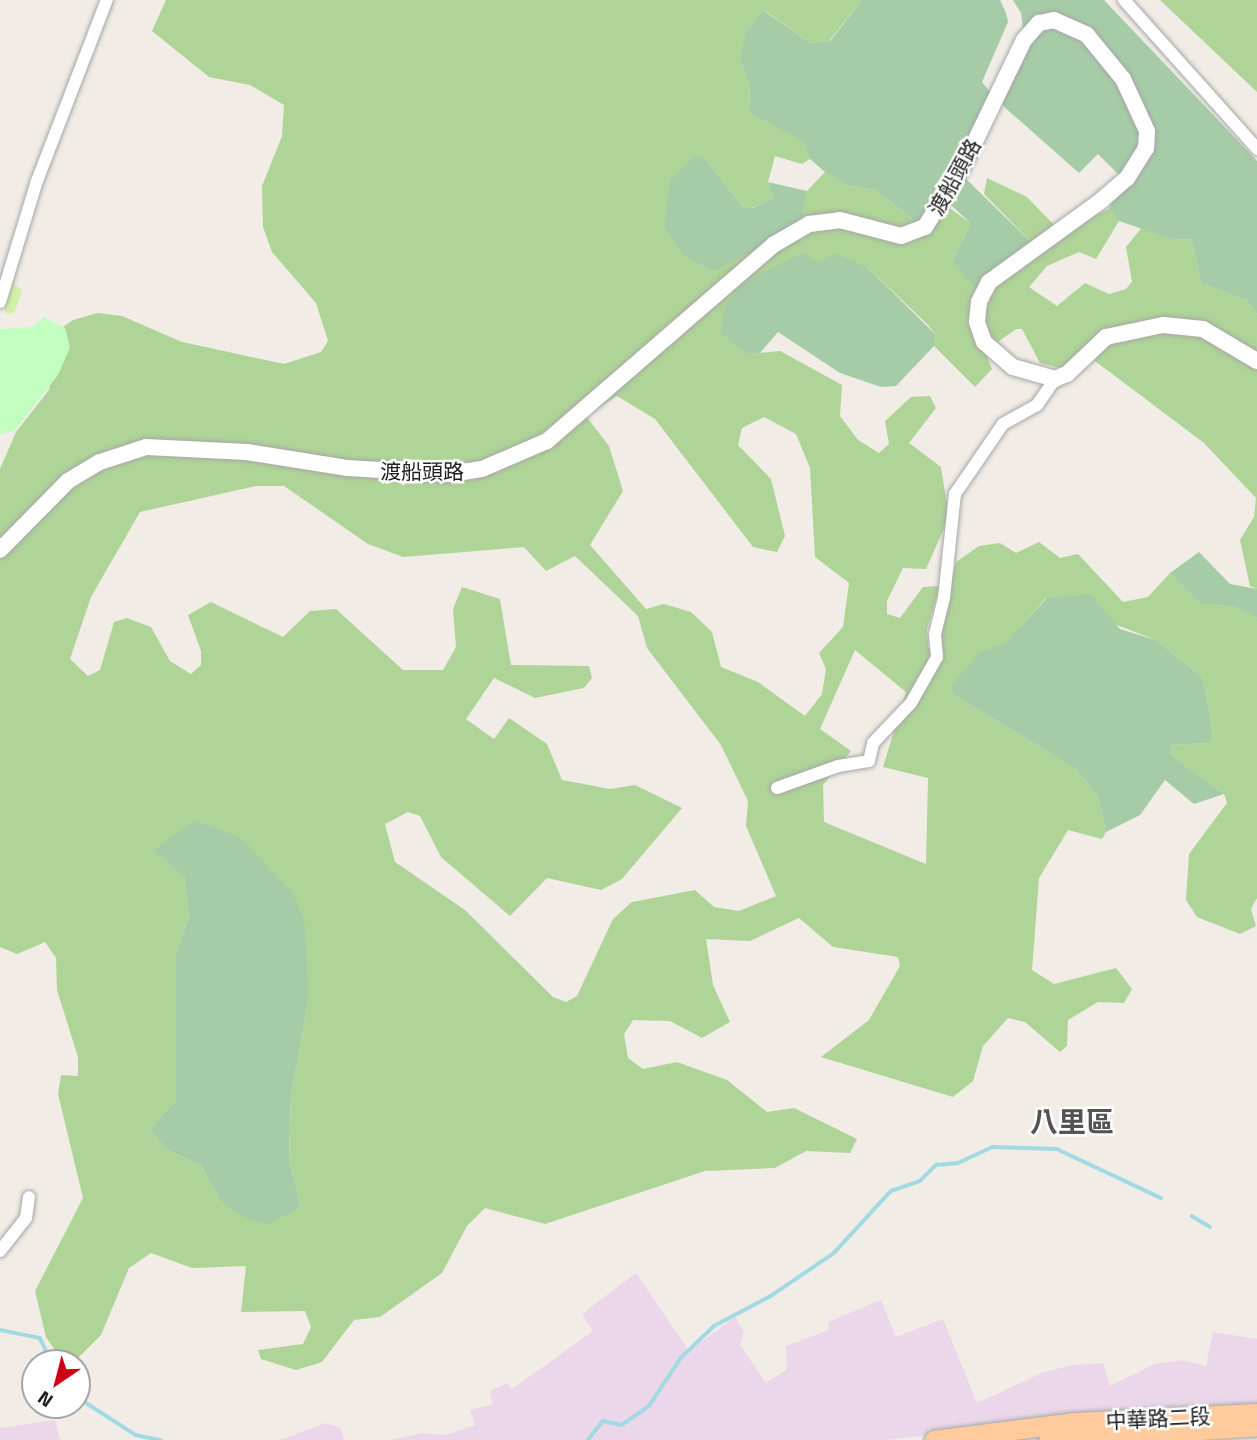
<!DOCTYPE html>
<html>
<head>
<meta charset="utf-8">
<style>
  body { margin:0 }
  #map { position:relative; width:1257px; height:1440px; overflow:hidden; background:#f1ece6; font-family:"Titillium Web","Noto Sans TC",sans-serif }
  div>[style] { position:absolute }
  [style*='--x'] { left:calc(var(--x)*1px); top:calc(var(--y)*1px); width:calc(var(--w)*1px); rotate:calc(var(--a)*1deg) }
  .industrial>* { inset:0; background:#ebd7e9 }
  .grass>* { inset:0; background:#d2f0a7 }
  .forest>* { inset:0; background:#afd497 }
  .cemetery>* { inset:0; background:#a5cca7 }
  .park>* { inset:0; background:#c1fec0 }
  .stream>* { height:3.5px; margin:-1.75px; padding:0 1.75px; transform-origin:1.75px; border-radius:1.75px; background:#a2dae3 }
  .roads { filter:drop-shadow(0 0 2px #a7a7a7) drop-shadow(0 0 2px #a7a7a7) }
  .minor>* { height:12px; margin:-6px; padding:0 6px; transform-origin:6px; border-radius:6px; background:#fff }
  .tertiary>* { height:16px; margin:-8px; padding:0 8px; transform-origin:8px; border-radius:8px; background:#fff }
  .primary>* { height:19px; margin:-9.5px; padding:0 9.5px; transform-origin:9.5px; border-radius:9.5px; background:#ffcb9d }
  span { translate:-50% -50%; white-space:nowrap; text-align:center; line-height:1.15; -webkit-text-stroke:5px #fff; paint-order:stroke }
  .street-label { font-size:21px; color:#202020 }
  .district-label { font-size:28px; color:#535353; font-weight:700 }
  .north { position:absolute; left:21px; top:1349px; width:70px; height:70px; box-sizing:border-box; background:#fff; border:2px solid #a6a6a6; border-radius:50%; rotate:215deg; font-size:19px; font-weight:700; line-height:28px; text-align:center; color:#202020 }
  .north::after { content:''; display:block; margin:auto; width:24px; height:32px; background:#d00014; clip-path:polygon(50% 0,100% 100%,50% 72%,0 100%) }
</style>
</head>
<body>
<div id="map">
  <div class="industrial">
    <i style="clip-path:polygon(636px 1273px,689px 1351px,735px 1317px,744px 1332px,740px 1345px,766px 1383px,787px 1369px,786px 1346px,829px 1330px,828px 1322px,881px 1300px,896px 1337px,943px 1319px,977px 1403px,1044px 1372px,1073px 1365px,1103px 1363px,1110px 1386px,1155px 1364px,1183px 1360px,1206px 1366px,1213px 1332px,1257px 1339px,1257px 1404px,1029px 1422px,888px 1440px,390px 1440px,422px 1433px,446px 1435px,475px 1425px,470px 1410px,493px 1404px,490px 1391px,507px 1383px,512px 1389px,593px 1331px,582px 1314px)"></i>
    <i style="clip-path:polygon(55px 1420px,60px 1440px,0 1440px,0 1428px)"></i>
    <i style="clip-path:polygon(326px 1423px,341px 1428px,344px 1440px,280px 1440px)"></i>
  </div>
  <div class="grass">
    <i style="clip-path:polygon(13px 283px,22px 290px,15px 312px,7px 314px,2px 306px)"></i>
  </div>
  <div class="forest">
    <i style="clip-path:polygon(evenodd,166px 0,862px 0,829px 41px,811px 43px,765px 11px,740px 60px,750px 85px,749px 113px,805px 142px,810px 159px,802px 164px,775px 156px,768px 182px,775px 198px,751px 208px,742px 206px,704px 157px,664px 227px,799px 225px,807px 191px,825px 172px,848px 186px,875px 190px,923px 227px,924px 206px,933px 197px,940px 201px,970px 223px,952px 263px,1035px 246px,984px 194px,987px 178px,1027px 197px,1060px 231px,1109px 209px,1119px 221px,1096px 259px,1079px 252px,1047px 266px,1029px 287px,1057px 306px,1085px 283px,1109px 294px,1126px 289px,1132px 282px,1126px 247px,1143px 226px,1174px 240px,1191px 239px,1201px 283px,1247px 301px,1257px 314px,1257px 589px,1250px 586px,1240px 540px,1254px 517px,1256px 498px,1204px 443px,1091px 358px,1060px 368px,1040px 363px,1022px 329px,1016px 329px,985px 351px,992px 369px,975px 387px,934px 346px,936px 335px,927px 324px,867px 267px,747px 354px,780px 351px,842px 385px,840px 416px,858px 440px,879px 453px,889px 444px,885px 421px,911px 397px,930px 396px,936px 408px,909px 443px,941px 467px,949px 517px,926px 569px,903px 568px,887px 601px,887px 614px,900px 618px,923px 587px,940px 586px,927px 629px,928px 648px,937px 649px,956px 562px,979px 546px,1000px 543px,1016px 553px,1039px 542px,1060px 558px,1078px 554px,1123px 602px,1148px 597px,1170px 573px,1200px 604px,1238px 607px,1257px 618px,1257px 898px,1251px 909px,1256px 926px,1240px 934px,1197px 917px,1186px 900px,1189px 854px,1227px 803px,1224px 794px,1170px 754px,1172px 745px,1208px 743px,1213px 735px,1203px 678px,1156px 640px,1046px 598px,1004px 645px,980px 652px,954px 695px,1076px 769px,1098px 797px,1106px 832px,1102px 839px,1068px 830px,1039px 878px,1032px 970px,1054px 984px,1116px 968px,1132px 989px,1124px 1003px,1098px 1002px,1068px 1020px,1067px 1046px,1060px 1052px,1025px 1022px,1008px 1018px,983px 1046px,973px 1081px,953px 1097px,821px 1057px,869px 1020px,900px 966px,898px 957px,833px 947px,799px 918px,750px 941px,706px 939px,713px 985px,730px 1022px,702px 1038px,670px 1021px,633px 1020px,624px 1034px,628px 1058px,643px 1069px,677px 1062px,727px 1080px,767px 1112px,794px 1108px,857px 1139px,850px 1153px,806px 1151px,775px 1168px,705px 1171px,545px 1224px,485px 1208px,467px 1226px,442px 1273px,380px 1317px,354px 1320px,322px 1362px,296px 1370px,261px 1359px,258px 1350px,303px 1344px,311px 1327px,305px 1311px,241px 1312px,246px 1266px,192px 1268px,151px 1253px,129px 1268px,101px 1335px,73px 1363px,64px 1363px,46px 1337px,35px 1291px,83px 1198px,58px 1094px,61px 1075px,78px 1076px,78px 1057px,57px 990px,56px 958px,45px 942px,17px 954px,0 947px,0 469px,16px 432px,49px 390px,63px 327px,73px 320px,98px 313px,122px 316px,182px 342px,284px 364px,321px 352px,328px 341px,316px 303px,272px 252px,263px 227px,262px 186px,282px 136px,284px 105px,250px 85px,209px 77px,152px 31px,166px 0,617px 396px,655px 419px,753px 547px,777px 552px,785px 536px,771px 479px,738px 445px,742px 428px,764px 417px,796px 434px,810px 468px,815px 557px,849px 583px,843px 627px,819px 653px,826px 669px,822px 694px,805px 716px,758px 682px,721px 667px,712px 632px,691px 612px,664px 604px,646px 609px,590px 545px,623px 491px,609px 446px,586px 416px,617px 396px,166px 0,256px 486px,284px 486px,368px 544px,403px 557px,524px 547px,546px 571px,575px 556px,638px 616px,647px 648px,721px 745px,748px 801px,746px 826px,776px 896px,739px 911px,714px 907px,695px 890px,632px 902px,613px 919px,577px 996px,566px 1002px,553px 997px,465px 910px,395px 862px,385px 824px,408px 812px,420px 816px,441px 857px,510px 916px,547px 878px,601px 890px,622px 879px,682px 808px,635px 785px,610px 789px,562px 780px,547px 744px,509px 718px,494px 739px,466px 719px,494px 678px,535px 698px,584px 688px,592px 678px,589px 666px,511px 665px,500px 599px,462px 587px,453px 609px,456px 647px,443px 670px,403px 670px,336px 609px,310px 611px,283px 637px,211px 602px,188px 615px,201px 651px,201px 665px,191px 674px,170px 661px,151px 627px,127px 618px,114px 622px,100px 670px,88px 676px,70px 659px,91px 597px,140px 512px,256px 486px,166px 0,855px 650px,906px 692px,883px 767px,928px 778px,926px 864px,824px 822px,823px 785px,851px 751px,820px 729px,855px 650px,166px 0,184px 876px,309px 998px,291px 1096px,289px 1158px,301px 1207px,220px 1200px,201px 1166px,166px 1149px,149px 1129px,176px 1101px,176px 953px,189px 917px,184px 876px)"></i>
    <i style="clip-path:polygon(1160px 0,1257px 0,1257px 92px)"></i>
  </div>
  <div class="cemetery">
    <i style="clip-path:polygon(862px 0,1000px 0,1006px 13px,1008px 22px,982px 82px,992px 94px,940px 201px,933px 198px,924px 206px,929px 220px,923px 227px,875px 190px,848px 186px,825px 172px,810px 159px,804px 142px,749px 113px,750px 85px,740px 60px,746px 32px,764px 11px,811px 43px,830px 41px)"></i>
    <i style="clip-path:polygon(1013px 0,1104px 0,1257px 161px,1257px 314px,1247px 301px,1201px 283px,1191px 239px,1174px 240px,1119px 221px,1109px 209px,1123px 179px,1098px 154px,1079px 173px,1002px 105px,1025px 44px,1021px 13px)"></i>
    <i style="clip-path:polygon(694px 156px,704px 157px,742px 206px,752px 208px,774px 198px,768px 182px,807px 191px,800px 225px,714px 271px,684px 256px,664px 227px,670px 181px)"></i>
    <i style="clip-path:polygon(966px 179px,1035px 246px,1005px 281px,981px 293px,952px 263px,970px 223px,949px 203px)"></i>
    <i style="clip-path:polygon(803px 253px,818px 262px,835px 254px,867px 267px,936px 335px,934px 346px,896px 386px,881px 387px,840px 373px,778px 332px,760px 353px,747px 354px,721px 333px,724px 307px,745px 282px)"></i>
    <i style="clip-path:polygon(1199px 552px,1230px 584px,1257px 589px,1257px 618px,1237px 607px,1200px 604px,1170px 573px)"></i>
    <i style="clip-path:polygon(1090px 594px,1120px 629px,1156px 640px,1203px 678px,1213px 735px,1209px 743px,1172px 745px,1170px 754px,1224px 794px,1194px 804px,1165px 780px,1140px 815px,1106px 832px,1098px 797px,1076px 769px,954px 695px,951px 686px,980px 652px,1004px 644px,1047px 598px)"></i>
    <i style="clip-path:polygon(195px 820px,241px 838px,293px 894px,304px 919px,309px 998px,291px 1096px,289px 1158px,301px 1207px,268px 1225px,244px 1217px,220px 1200px,201px 1166px,166px 1149px,149px 1129px,176px 1101px,176px 953px,189px 917px,184px 876px,154px 850px)"></i>
  </div>
  <div class="park">
    <i style="clip-path:polygon(44px 317px,65px 328px,70px 347px,58px 375px,15px 430px,0 434px,0 329px,33px 327px)"></i>
  </div>
  <div class="stream">
    <i style="--x:1192;--y:1216;--w:21;--a:31"></i>
    <i style="--x:0;--y:1330;--w:41;--a:11.3"></i>
    <i style="--x:40;--y:1338;--w:28;--a:63"></i>
    <i style="--x:77;--y:1397;--w:70;--a:32.8"></i>
    <i style="--x:136;--y:1435;--w:25;--a:12"></i>
    <i style="--x:588;--y:1440;--w:24;--a:-52"></i>
    <i style="--x:603;--y:1421;--w:19;--a:12"></i>
    <i style="--x:622;--y:1425;--w:33;--a:-35"></i>
    <i style="--x:649;--y:1406;--w:58;--a:-56.3"></i>
    <i style="--x:681;--y:1358;--w:46;--a:-44.1"></i>
    <i style="--x:714;--y:1326;--w:64;--a:-27.8"></i>
    <i style="--x:771;--y:1296;--w:76;--a:-34.3"></i>
    <i style="--x:834;--y:1253;--w:84;--a:-47.4"></i>
    <i style="--x:891;--y:1191;--w:31;--a:-19"></i>
    <i style="--x:920;--y:1181;--w:23;--a:-45"></i>
    <i style="--x:936;--y:1165;--w:22;--a:-5"></i>
    <i style="--x:958;--y:1163;--w:38;--a:-25"></i>
    <i style="--x:992;--y:1147;--w:65;--a:1.8"></i>
    <i style="--x:1057;--y:1149;--w:115;--a:25.2"></i>
  </div>
  <div class="roads">
    <div class="minor">
      <i style="--x:1124;--y:0;--w:200;--a:48.2"></i>
      <i style="--x:0;--y:302;--w:127;--a:-73"></i>
      <i style="--x:37;--y:181;--w:194;--a:-68.9"></i>
      <i style="--x:777;--y:788;--w:65;--a:-19.8"></i>
      <i style="--x:838;--y:766;--w:31;--a:-9"></i>
      <i style="--x:869;--y:761;--w:18;--a:-77"></i>
      <i style="--x:873;--y:743;--w:55;--a:-46.5"></i>
      <i style="--x:911;--y:703;--w:53;--a:-60.5"></i>
      <i style="--x:937;--y:657;--w:23;--a:-95"></i>
      <i style="--x:935;--y:634;--w:37;--a:-76"></i>
      <i style="--x:944;--y:598;--w:105;--a:-84"></i>
      <i style="--x:955;--y:494;--w:85;--a:-55.6"></i>
      <i style="--x:1003;--y:424;--w:39;--a:-29"></i>
      <i style="--x:1037;--y:405;--w:32;--a:-55"></i>
      <i style="--x:0;--y:1251;--w:42;--a:-51.8"></i>
      <i style="--x:26;--y:1218;--w:21;--a:-82"></i>
    </div>
    <div class="tertiary">
      <i style="--x:0;--y:550;--w:97;--a:-45.4"></i>
      <i style="--x:68;--y:481;--w:37;--a:-31"></i>
      <i style="--x:100;--y:462;--w:48;--a:-18.1"></i>
      <i style="--x:146;--y:447;--w:101;--a:2.8"></i>
      <i style="--x:247;--y:452;--w:101;--a:9.1"></i>
      <i style="--x:347;--y:468;--w:103;--a:3.3"></i>
      <i style="--x:450;--y:474;--w:32;--a:-9"></i>
      <i style="--x:482;--y:469;--w:71;--a:-23.3"></i>
      <i style="--x:547;--y:441;--w:299;--a:-40.9"></i>
      <i style="--x:773;--y:245;--w:42;--a:-30.3"></i>
      <i style="--x:809;--y:224;--w:31;--a:-7"></i>
      <i style="--x:840;--y:220;--w:63;--a:14.7"></i>
      <i style="--x:901;--y:236;--w:26;--a:-21"></i>
      <i style="--x:925;--y:227;--w:74;--a:-58.2"></i>
      <i style="--x:964;--y:164;--w:138;--a:-64.2"></i>
      <i style="--x:1024;--y:40;--w:23;--a:-49"></i>
      <i style="--x:1039;--y:23;--w:15;--a:-11"></i>
      <i style="--x:1054;--y:20;--w:36;--a:24"></i>
      <i style="--x:1087;--y:35;--w:57;--a:50.7"></i>
      <i style="--x:1123;--y:79;--w:57;--a:65.2"></i>
      <i style="--x:1147;--y:131;--w:17;--a:93"></i>
      <i style="--x:1146;--y:148;--w:36;--a:122"></i>
      <i style="--x:1127;--y:178;--w:33;--a:139"></i>
      <i style="--x:1102;--y:200;--w:140;--a:144"></i>
      <i style="--x:989;--y:282;--w:22;--a:117"></i>
      <i style="--x:979;--y:302;--w:20;--a:96"></i>
      <i style="--x:977;--y:322;--w:21;--a:71"></i>
      <i style="--x:984;--y:342;--w:38;--a:41"></i>
      <i style="--x:1013;--y:367;--w:44;--a:15.9"></i>
      <i style="--x:1055;--y:379;--w:13;--a:-23"></i>
      <i style="--x:1067;--y:374;--w:54;--a:-43.5"></i>
      <i style="--x:1106;--y:337;--w:58;--a:-11.9"></i>
      <i style="--x:1163;--y:325;--w:40;--a:5.7"></i>
      <i style="--x:1203;--y:329;--w:63;--a:30.7"></i>
    </div>
    <div class="primary">
      <i style="--x:934;--y:1440;--w:142;--a:-7.3"></i>
      <i style="--x:1075;--y:1422;--w:182;--a:-2.8"></i>
      <i style="--x:1048;--y:1440;--w:209;--a:-3.8"></i>
    </div>
  </div>
  <div class="street-label">
    <span style="left:954px;top:177px;rotate:-61deg">渡船頭路</span>
    <span style="left:422px;top:471px">渡船頭路</span>
    <span style="left:1158px;top:1418px;rotate:-3deg">中華路二段</span>
  </div>
  <div class="district-label">
    <span style="left:1072px;top:1122px">八里區</span>
  </div>
  <div class="north">N</div>
</div>
</body>
</html>
